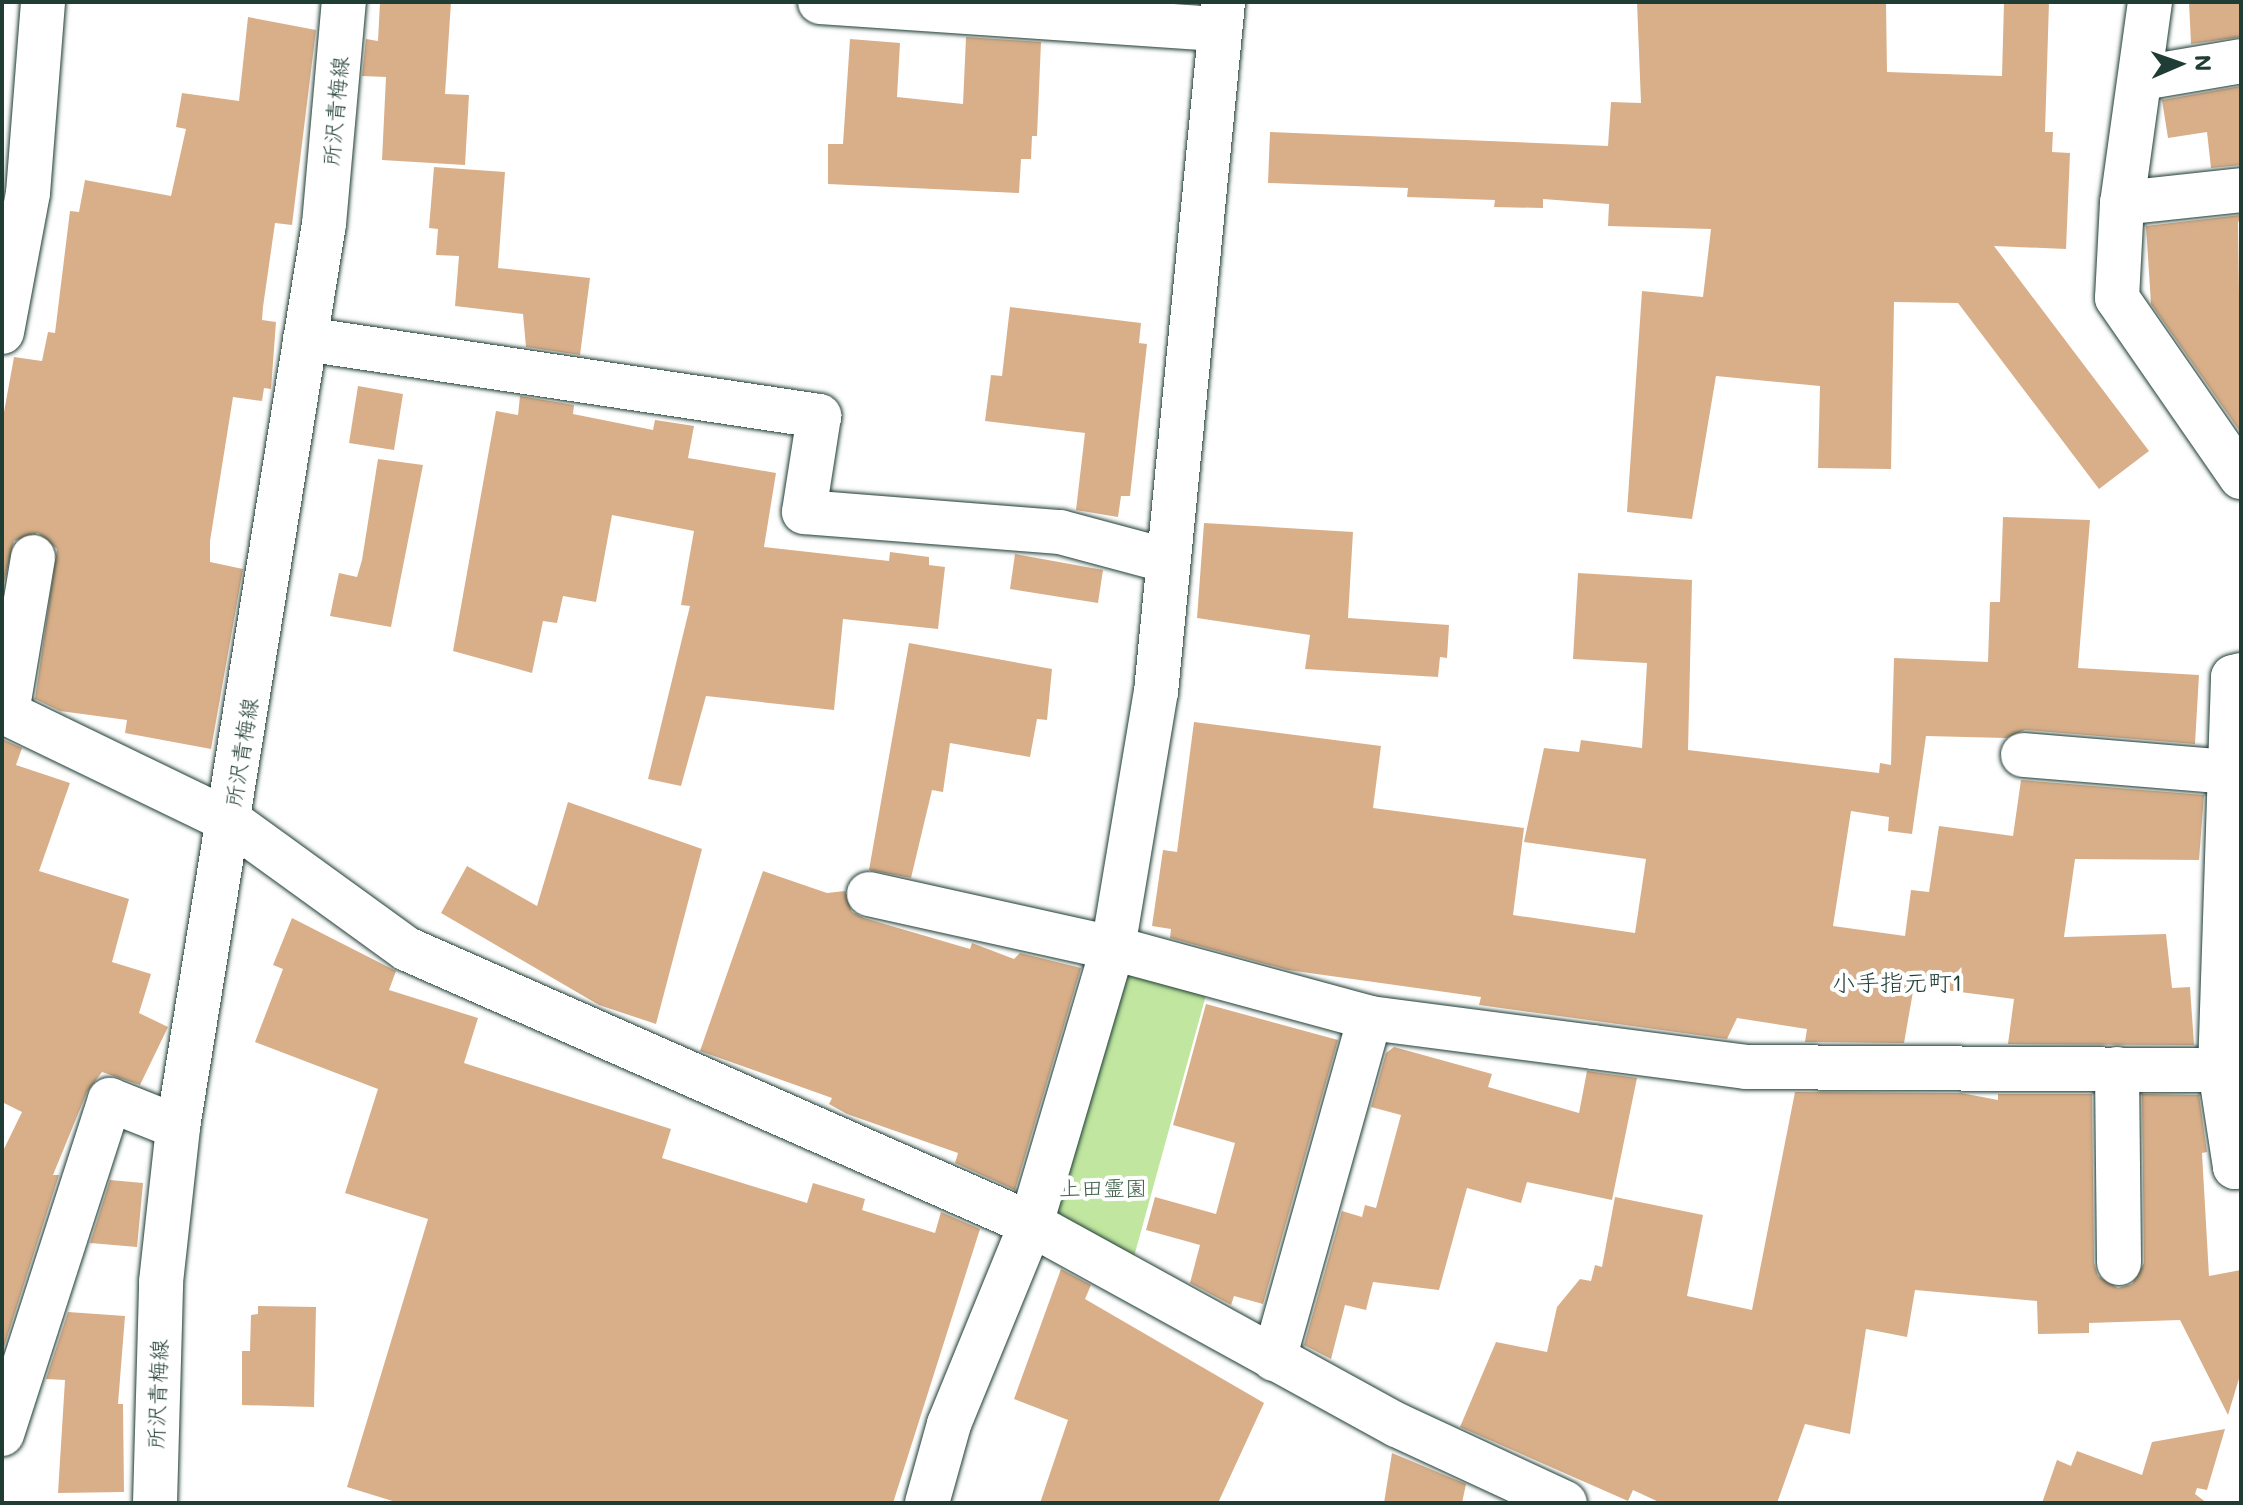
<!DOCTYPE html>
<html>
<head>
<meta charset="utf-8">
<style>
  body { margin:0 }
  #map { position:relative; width:2243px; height:1505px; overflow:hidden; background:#fff; font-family:Mali,"Klee One",sans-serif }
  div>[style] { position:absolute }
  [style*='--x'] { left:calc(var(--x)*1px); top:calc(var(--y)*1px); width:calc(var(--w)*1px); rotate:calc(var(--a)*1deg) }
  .green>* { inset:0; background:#c0e6a0 }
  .building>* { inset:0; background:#d9af8a }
  .roads { filter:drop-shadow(0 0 2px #1f3d34) drop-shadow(0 0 2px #1f3d34) }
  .street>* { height:44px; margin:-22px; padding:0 22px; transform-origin:22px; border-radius:22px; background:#fff }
  .secondary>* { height:44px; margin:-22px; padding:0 22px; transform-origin:22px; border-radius:22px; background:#fff }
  span { translate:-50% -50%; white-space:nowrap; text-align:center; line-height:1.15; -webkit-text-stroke:8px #fff; paint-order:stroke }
  .street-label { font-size:22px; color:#1f3d34 }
  .park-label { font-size:22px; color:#3f5f4a }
  .neighbourhood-label { font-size:24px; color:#1f3d34 }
  .frame { position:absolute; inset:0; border:4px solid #1f3d34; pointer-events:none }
  .north { position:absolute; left:2139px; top:24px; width:80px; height:80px; -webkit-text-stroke:6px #fff; paint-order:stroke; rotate:88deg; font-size:22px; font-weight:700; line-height:32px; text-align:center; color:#1f3d34 }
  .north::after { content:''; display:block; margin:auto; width:28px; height:36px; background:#1f3d34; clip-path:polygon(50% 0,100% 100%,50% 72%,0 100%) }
</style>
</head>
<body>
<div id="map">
  <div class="green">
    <i style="clip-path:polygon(1123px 973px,1206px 995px,1132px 1264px,1052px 1221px)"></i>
  </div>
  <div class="building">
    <i style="clip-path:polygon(380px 2px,451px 2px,445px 94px,469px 95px,465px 165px,382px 160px,386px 77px,362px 76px,366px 39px,378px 41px)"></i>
    <i style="clip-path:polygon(1637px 2px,1886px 2px,1887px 72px,2002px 76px,2004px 2px,2049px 2px,2045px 132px,2053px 132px,2052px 152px,2070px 153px,2066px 249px,1994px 246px,2149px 451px,2099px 489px,1958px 303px,1894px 302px,1891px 469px,1818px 468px,1820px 386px,1716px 376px,1692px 519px,1627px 512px,1642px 291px,1703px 297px,1711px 229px,1608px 226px,1609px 204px,1543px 199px,1543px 208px,1494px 207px,1495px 200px,1407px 197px,1408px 188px,1268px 183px,1270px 132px,1608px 146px,1611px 102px,1641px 103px)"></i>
    <i style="clip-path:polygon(2189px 2px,2241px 2px,2241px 37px,2191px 44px)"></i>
    <i style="clip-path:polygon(248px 17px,316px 30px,292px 225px,275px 223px,263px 307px,262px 320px,276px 322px,271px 389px,264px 388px,262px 401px,233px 397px,210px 541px,210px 562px,243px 569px,211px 749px,125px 733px,127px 720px,60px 711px,35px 699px,57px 549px,38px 533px,14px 541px,2px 591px,2px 423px,14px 357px,42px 361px,48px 332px,55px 333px,70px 211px,79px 212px,85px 180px,171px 196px,186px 129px,176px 127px,182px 93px,239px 101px)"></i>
    <i style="clip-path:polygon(966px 37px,1041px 42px,1037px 136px,1032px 136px,1031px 159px,1021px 159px,1019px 193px,828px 184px,828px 144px,843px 144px,850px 39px,900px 43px,897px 97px,963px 104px)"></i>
    <i style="clip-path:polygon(2241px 86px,2241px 165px,2211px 168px,2207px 132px,2168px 138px,2162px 100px)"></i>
    <i style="clip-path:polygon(434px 167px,505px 172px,498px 268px,590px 278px,580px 355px,526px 347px,523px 314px,455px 306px,459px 256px,436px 255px,438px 229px,429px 228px)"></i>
    <i style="clip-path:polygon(2241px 215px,2238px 223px,2241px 433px,2151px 304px,2146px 226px)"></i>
    <i style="clip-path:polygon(1010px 307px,1141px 323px,1139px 343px,1147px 344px,1130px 496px,1121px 496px,1118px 517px,1076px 510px,1085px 433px,985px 421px,991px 375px,1002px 376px)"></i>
    <i style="clip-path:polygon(358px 386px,403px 394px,394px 450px,349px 443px)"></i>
    <i style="clip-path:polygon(520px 396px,574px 405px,573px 414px,653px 430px,655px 420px,694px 426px,688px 458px,776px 473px,764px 547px,889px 561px,890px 552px,929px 557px,929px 565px,945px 567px,938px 629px,843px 619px,834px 710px,706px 696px,681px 786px,648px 779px,690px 606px,681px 605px,694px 531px,612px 515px,596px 602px,563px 596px,557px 623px,543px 621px,532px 673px,453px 651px,496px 411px,518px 415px)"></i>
    <i style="clip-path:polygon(378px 459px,423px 465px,391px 627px,330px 616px,339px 573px,357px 577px,362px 560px)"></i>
    <i style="clip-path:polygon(2003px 517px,2090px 520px,2078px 668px,2199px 675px,2195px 744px,2025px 730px,2006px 738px,1926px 736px,1912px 834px,1888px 831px,1889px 817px,1851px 811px,1833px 926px,1905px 936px,1911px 890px,1929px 892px,1939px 826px,2013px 836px,2021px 780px,2204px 795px,2199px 860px,2075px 859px,2064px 937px,2166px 934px,2172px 988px,2190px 987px,2194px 1045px,2008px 1044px,2014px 999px,1914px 986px,1904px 1043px,1805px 1042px,1807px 1029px,1737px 1018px,1727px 1039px,1479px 1005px,1481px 997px,1288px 970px,1170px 938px,1171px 929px,1152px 926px,1163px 850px,1177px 852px,1194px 722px,1381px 746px,1373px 808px,1524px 828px,1513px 915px,1635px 933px,1646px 859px,1524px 842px,1544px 748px,1579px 752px,1581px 740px,1642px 748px,1647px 663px,1573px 659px,1578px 573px,1692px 580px,1688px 750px,1879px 773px,1880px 763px,1891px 765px,1894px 658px,1988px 662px,1990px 602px,2000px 602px)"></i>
    <i style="clip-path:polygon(1204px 523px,1353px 532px,1348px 618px,1449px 625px,1447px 658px,1440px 657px,1438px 677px,1305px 669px,1310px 635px,1197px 618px)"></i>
    <i style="clip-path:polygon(1015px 554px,1103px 570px,1098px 603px,1010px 589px)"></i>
    <i style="clip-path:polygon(909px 643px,1052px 669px,1047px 720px,1037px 719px,1030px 757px,950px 743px,943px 792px,932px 790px,911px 878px,869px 870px)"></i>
    <i style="clip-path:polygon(2px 739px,22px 748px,16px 765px,70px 783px,39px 871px,129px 899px,112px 962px,151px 974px,139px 1013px,168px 1027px,140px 1085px,102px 1072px,87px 1092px,53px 1175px,59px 1175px,2px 1353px,2px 1153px,22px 1112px,2px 1102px)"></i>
    <i style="clip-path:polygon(568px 802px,702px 849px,656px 1024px,599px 1005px,441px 913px,467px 866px,537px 906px)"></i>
    <i style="clip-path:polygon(763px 871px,827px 893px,845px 891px,852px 912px,864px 918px,970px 949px,972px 943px,1014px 959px,1020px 953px,1081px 968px,1015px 1190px,955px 1163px,958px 1153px,847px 1114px,829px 1104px,832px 1098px,700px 1051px)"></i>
    <i style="clip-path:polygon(292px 918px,396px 971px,389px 990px,478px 1018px,464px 1063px,671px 1129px,662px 1158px,807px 1203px,813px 1183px,865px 1199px,862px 1210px,935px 1233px,941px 1212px,980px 1229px,893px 1503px,399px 1503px,347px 1487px,428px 1219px,345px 1193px,378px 1089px,255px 1042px,283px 969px,273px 965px)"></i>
    <i style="clip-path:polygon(1206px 1004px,1338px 1040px,1263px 1304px,1234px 1296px,1231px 1305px,1190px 1283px,1200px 1245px,1146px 1230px,1155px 1197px,1216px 1214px,1235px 1143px,1173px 1125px)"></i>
    <i style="clip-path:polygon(1394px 1047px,1492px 1074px,1488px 1087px,1579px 1113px,1587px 1071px,1637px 1078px,1612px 1200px,1527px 1182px,1521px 1203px,1467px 1188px,1439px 1290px,1373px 1282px,1366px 1310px,1345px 1305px,1331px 1359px,1304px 1345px,1342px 1211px,1362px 1217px,1365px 1205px,1376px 1208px,1401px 1115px,1371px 1107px,1386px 1053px)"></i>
    <i style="clip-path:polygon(1795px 1092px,1961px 1093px,1998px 1100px,1998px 1094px,2092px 1094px,2094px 1263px,2098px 1276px,2118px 1288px,2132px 1284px,2144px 1263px,2142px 1094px,2199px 1095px,2207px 1152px,2202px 1153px,2209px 1276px,2241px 1270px,2241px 1372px,2228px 1415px,2180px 1320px,2089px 1323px,2089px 1333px,2038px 1334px,2037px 1301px,1915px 1290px,1907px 1337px,1866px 1329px,1850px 1434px,1805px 1424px,1777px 1503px,1661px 1503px,1633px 1490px,1628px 1501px,1460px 1427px,1496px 1342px,1547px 1352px,1557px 1307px,1580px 1279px,1591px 1281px,1595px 1265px,1602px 1267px,1615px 1197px,1703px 1215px,1687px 1296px,1752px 1310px)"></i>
    <i style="clip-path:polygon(110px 1180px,143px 1183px,137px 1247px,90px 1243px)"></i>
    <i style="clip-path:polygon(1061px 1269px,1091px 1285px,1085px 1299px,1264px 1403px,1218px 1503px,1040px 1503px,1068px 1420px,1014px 1399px)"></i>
    <i style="clip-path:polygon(258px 1306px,316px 1307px,314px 1407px,242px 1405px,242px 1351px,250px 1351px,251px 1315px,258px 1314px)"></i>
    <i style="clip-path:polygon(68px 1312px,125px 1316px,118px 1404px,123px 1404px,124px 1492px,58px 1493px,65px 1380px,46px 1379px)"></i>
    <i style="clip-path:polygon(2225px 1429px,2207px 1490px,2197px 1488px,2195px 1494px,2207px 1503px,2042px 1503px,2057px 1460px,2071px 1466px,2077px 1451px,2142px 1475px,2152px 1442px)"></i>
    <i style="clip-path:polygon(1392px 1453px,1466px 1484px,1462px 1503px,1384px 1503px)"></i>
  </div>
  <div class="roads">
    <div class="street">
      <i style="--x:820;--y:2;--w:401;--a:3.9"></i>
      <i style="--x:2150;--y:2;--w:203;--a:97.9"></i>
      <i style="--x:2122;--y:203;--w:95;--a:93"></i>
      <i style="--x:2117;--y:298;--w:218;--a:55.3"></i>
      <i style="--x:2142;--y:78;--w:100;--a:-9.7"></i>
      <i style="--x:2122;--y:203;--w:120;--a:-6.2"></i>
      <i style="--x:2;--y:332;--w:141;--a:-79.4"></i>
      <i style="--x:28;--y:193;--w:192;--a:-85.5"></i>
      <i style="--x:305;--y:339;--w:520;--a:8.52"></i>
      <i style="--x:819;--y:416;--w:97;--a:98.9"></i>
      <i style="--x:804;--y:512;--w:257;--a:4.5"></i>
      <i style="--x:1060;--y:532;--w:112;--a:15"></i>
      <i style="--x:2;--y:711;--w:253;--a:25.8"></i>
      <i style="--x:230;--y:821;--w:218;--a:35.9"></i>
      <i style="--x:407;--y:949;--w:682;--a:23.78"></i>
      <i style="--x:1031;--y:1224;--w:418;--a:28.8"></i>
      <i style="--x:1397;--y:1425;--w:185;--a:24.9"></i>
      <i style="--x:7;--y:713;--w:158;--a:-80.5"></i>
      <i style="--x:2023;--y:755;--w:208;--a:4.7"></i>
      <i style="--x:869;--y:894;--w:250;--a:12.5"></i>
      <i style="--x:1113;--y:948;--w:266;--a:15.2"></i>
      <i style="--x:1370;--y:1018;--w:225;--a:7.4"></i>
      <i style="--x:1593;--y:1047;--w:154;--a:7.4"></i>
      <i style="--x:1746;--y:1067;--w:474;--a:0.4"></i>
      <i style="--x:2220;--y:1070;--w:98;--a:81.2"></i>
      <i style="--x:2235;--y:1167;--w:6;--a:-9"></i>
      <i style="--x:2117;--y:1069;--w:194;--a:89.4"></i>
      <i style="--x:2220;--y:1070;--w:393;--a:-88.1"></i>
      <i style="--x:2233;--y:677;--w:8;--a:-14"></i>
      <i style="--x:1274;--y:1359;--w:354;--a:-74.3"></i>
      <i style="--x:2;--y:1434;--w:351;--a:-72.1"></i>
      <i style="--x:110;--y:1100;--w:73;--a:21.7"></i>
      <i style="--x:927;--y:1503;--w:82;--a:-74.4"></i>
      <i style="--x:949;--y:1424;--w:216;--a:-67.7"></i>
      <i style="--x:1031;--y:1224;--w:288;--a:-73.5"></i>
      <i style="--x:1113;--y:948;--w:260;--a:-80.5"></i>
      <i style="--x:1156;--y:692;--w:693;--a:-84.45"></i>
    </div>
    <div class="secondary">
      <i style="--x:155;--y:1503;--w:221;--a:-88.4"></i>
      <i style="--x:161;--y:1282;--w:156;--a:-83.7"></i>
      <i style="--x:178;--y:1127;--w:915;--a:-80.82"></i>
      <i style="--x:324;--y:224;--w:223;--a:-84.9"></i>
    </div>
  </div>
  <div class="street-label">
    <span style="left:335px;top:111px;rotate:-85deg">所沢青梅線</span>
    <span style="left:241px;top:752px;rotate:-81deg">所沢青梅線</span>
    <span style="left:157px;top:1394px;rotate:-88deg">所沢青梅線</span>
  </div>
  <div class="park-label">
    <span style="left:1103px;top:1188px">上田霊園</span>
  </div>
  <div class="neighbourhood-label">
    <span style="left:1897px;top:982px">小手指元町1</span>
  </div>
  <div class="frame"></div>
  <div class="north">N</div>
</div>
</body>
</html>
